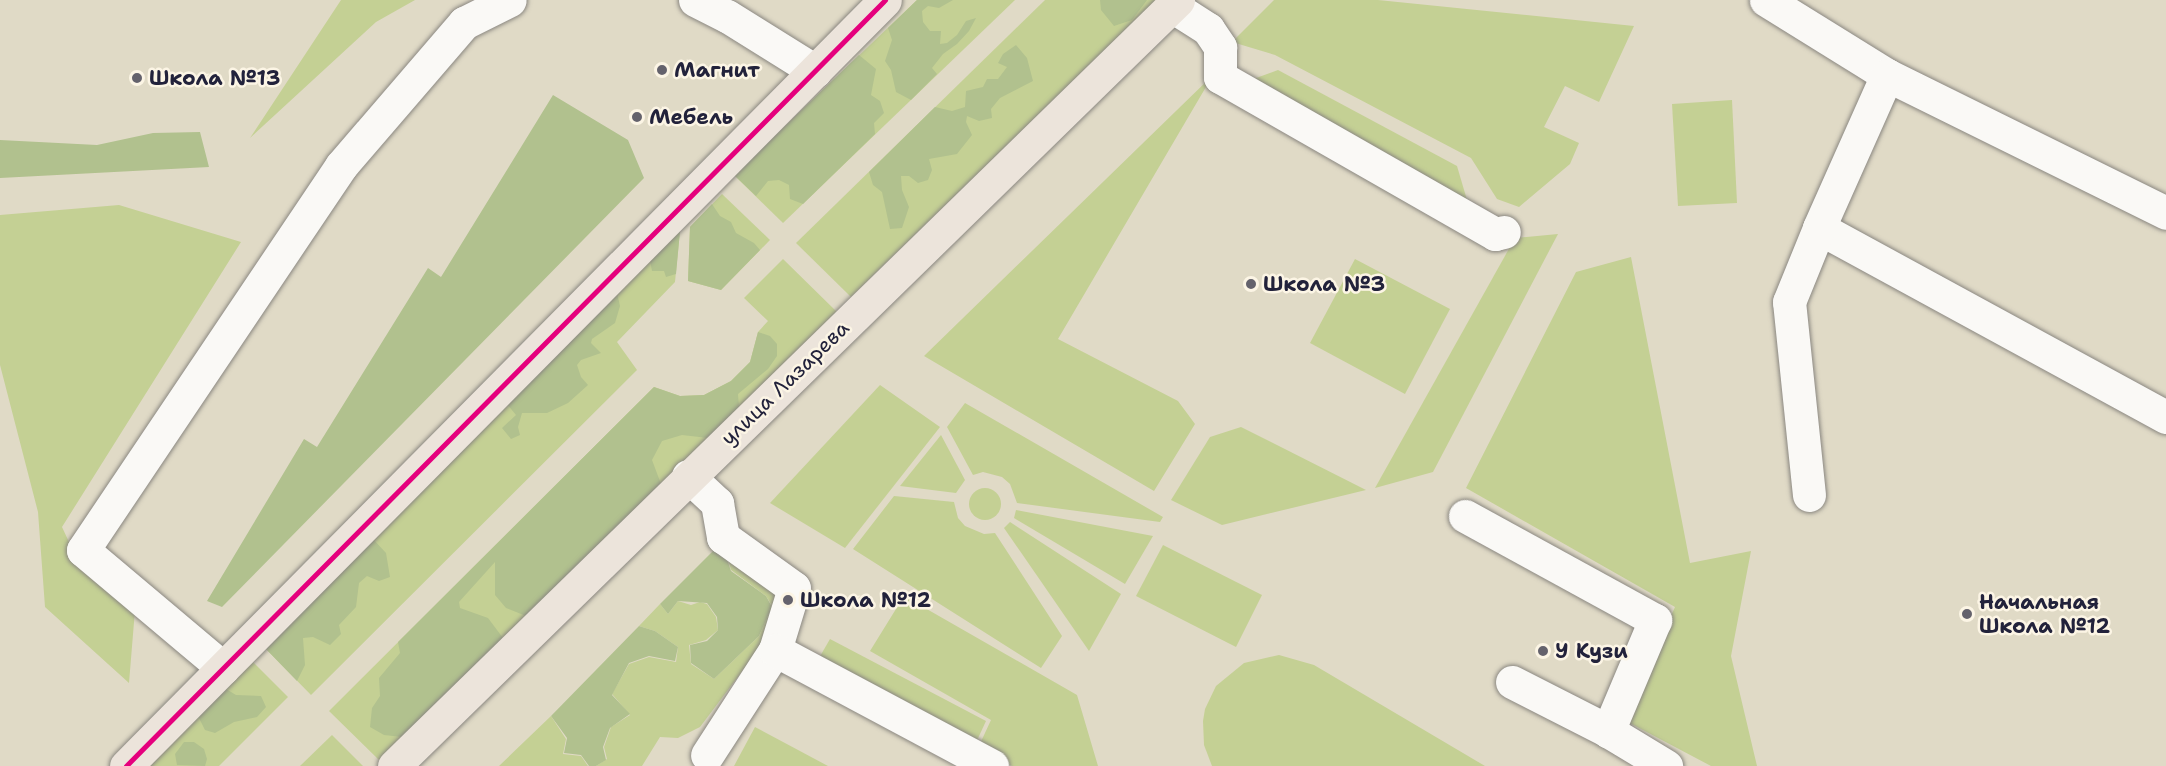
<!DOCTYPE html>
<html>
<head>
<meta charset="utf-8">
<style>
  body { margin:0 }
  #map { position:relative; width:2166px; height:766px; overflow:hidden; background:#e0dac6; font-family:"Shantell Sans",sans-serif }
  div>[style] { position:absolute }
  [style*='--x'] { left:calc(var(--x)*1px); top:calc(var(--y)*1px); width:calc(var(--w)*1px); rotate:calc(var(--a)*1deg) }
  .green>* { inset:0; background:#c4d094 }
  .round { border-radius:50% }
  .forest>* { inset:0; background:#b1c18e }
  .roads { filter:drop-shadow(0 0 2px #8a8781) drop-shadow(0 0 2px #8a8781) }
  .minor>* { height:33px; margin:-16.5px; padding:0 16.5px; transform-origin:16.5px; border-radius:16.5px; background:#faf9f6 }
  .major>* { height:33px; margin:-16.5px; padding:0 16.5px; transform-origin:16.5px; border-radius:16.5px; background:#ece4db }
  .bus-1>* { height:4.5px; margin:-2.25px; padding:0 2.25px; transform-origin:2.25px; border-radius:2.25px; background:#e5007d }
  .dots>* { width:16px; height:16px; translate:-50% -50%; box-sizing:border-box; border:3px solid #fcf5e5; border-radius:50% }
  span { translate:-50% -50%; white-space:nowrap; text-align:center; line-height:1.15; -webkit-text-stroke:5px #fcf5e5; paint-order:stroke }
  .poi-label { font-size:21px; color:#22223b; font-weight:700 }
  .left { translate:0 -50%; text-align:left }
  .street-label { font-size:21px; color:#22223b }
</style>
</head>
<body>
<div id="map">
  <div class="green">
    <i style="clip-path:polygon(341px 0,415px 0,376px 22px,250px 138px)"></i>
    <i style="clip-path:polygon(917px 0,1015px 0,783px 223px,734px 175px)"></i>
    <i style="clip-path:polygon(1045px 0,1156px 0,851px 297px,796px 243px)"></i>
    <i style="clip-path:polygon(1274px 0,1378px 0,1634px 26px,1599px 102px,1565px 86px,1544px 127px,1579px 143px,1570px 164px,1519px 207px,1497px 199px,1471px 158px,1275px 55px,1232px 42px)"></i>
    <i style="clip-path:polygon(1278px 70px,1457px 166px,1467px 200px,1245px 82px)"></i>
    <i style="clip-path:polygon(1213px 75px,1058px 339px,1178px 401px,1195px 424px,1154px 491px,924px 356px)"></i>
    <i style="clip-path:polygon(1732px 100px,1737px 203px,1678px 206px,1672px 104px)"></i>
    <i style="clip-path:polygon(722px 194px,770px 240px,721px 290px,688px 281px,690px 227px)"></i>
    <i style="clip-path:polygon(119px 205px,241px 242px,62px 527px,83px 572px,135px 610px,129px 683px,45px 607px,38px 512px,0 365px,0 215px)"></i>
    <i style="clip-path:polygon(680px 231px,675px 282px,617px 342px,637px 370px,311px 695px,265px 648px)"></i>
    <i style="clip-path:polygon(1558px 234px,1433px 472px,1375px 488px,1515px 238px)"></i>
    <i style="clip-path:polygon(1631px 257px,1690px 563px,1751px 551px,1731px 656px,1757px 766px,1711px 766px,1624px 720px,1675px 607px,1466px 488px,1576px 272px)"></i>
    <i style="clip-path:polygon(783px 259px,837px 312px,379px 760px,329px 711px,654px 387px,680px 396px,704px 395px,731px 381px,750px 362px,758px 332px,768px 321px,744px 298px)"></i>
    <i style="clip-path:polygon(1355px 259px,1450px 309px,1405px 394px,1310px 343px)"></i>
    <i style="clip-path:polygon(880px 385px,940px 427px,845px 548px,770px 503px)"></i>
    <i style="clip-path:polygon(965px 403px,1163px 517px,1160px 522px,1017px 503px,1010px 484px,1002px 477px,983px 472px,973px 475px,947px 427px)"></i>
    <i style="clip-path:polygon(1241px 427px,1366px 490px,1222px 525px,1171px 500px,1210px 437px)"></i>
    <i style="clip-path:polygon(941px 435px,965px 480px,956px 493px,900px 486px)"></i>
    <i class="round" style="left:969px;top:488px;width:32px;height:32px"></i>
    <i style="clip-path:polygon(894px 496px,954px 502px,958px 518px,965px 526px,984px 534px,995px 533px,1062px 636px,1041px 668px,853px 549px)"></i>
    <i style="clip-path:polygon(1016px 510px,1153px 536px,1125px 584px,1014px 518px)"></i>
    <i style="clip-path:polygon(1010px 522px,1121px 594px,1089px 651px,1004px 528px)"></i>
    <i style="clip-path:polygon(1163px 545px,1262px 595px,1236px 647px,1136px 596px)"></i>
    <i style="clip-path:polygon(725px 550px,783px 592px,768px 637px,700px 727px,678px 738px,660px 737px,642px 766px,596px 766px,607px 759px,604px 747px,611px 727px,630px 715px,612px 694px,629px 664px,649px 657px,676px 662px,678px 647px,655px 631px,639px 626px,660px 604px,668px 614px,678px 601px,691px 605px,700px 602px,707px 604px,716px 617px,718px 630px,706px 640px,689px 645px,691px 664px,714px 679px,759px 636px,772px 606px,766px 596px,731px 570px)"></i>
    <i style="clip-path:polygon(904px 596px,1077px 695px,1098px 766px,1012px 766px,978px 748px,991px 720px,870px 651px)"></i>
    <i style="clip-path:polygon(830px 639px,986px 721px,974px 747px,815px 665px)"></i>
    <i style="clip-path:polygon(1279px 655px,1314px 665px,1485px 766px,1212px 766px,1204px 745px,1203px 721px,1205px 709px,1216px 686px,1244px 663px)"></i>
    <i style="clip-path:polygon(253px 662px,288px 697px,219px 766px,148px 766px)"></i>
    <i style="clip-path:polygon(551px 716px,566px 739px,563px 754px,581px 756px,588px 766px,499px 766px)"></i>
    <i style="clip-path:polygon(755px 727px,828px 766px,734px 766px)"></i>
    <i style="clip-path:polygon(332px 735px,363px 766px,300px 766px)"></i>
  </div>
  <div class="forest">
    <i style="clip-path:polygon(917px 0,953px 0,939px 8px,928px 6px,922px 11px,923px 22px,930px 31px,941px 31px,940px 44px,947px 43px,957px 35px,966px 21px,976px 18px,969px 31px,957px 44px,943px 54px,932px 68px,937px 74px,911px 100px,896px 92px,891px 70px,885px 61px,892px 40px,888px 28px)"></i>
    <i style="clip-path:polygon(1100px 0,1147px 0,1132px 20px,1114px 26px,1101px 10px)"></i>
    <i style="clip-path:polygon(1016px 45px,1027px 58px,1033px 81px,1000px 98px,991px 109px,992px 118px,979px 121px,967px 116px,966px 122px,972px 135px,957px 154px,929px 159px,932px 170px,928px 180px,918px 183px,909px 176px,901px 176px,902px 190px,909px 207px,902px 228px,890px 229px,882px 192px,873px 185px,869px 172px,935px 107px,952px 111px,965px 107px,966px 91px,983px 87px,987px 79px,998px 79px,1007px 67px,998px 63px,1003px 54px)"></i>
    <i style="clip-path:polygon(859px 55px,876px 69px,871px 95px,880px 101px,884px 113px,874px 123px,875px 134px,803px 204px,790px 199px,789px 185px,779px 180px,768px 181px,756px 196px,734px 175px)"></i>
    <i style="clip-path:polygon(553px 95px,628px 140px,644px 178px,222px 607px,207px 601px,304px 439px,317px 447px,428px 268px,441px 277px)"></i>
    <i style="clip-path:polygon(200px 132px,209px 167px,0 178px,0 140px,97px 145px,153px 133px)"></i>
    <i style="clip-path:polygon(712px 204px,720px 216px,731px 222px,736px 233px,754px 243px,760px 250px,721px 290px,688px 281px,690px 227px)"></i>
    <i style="clip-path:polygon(680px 231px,676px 274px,666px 277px,664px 271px,652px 271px,650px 260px)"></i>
    <i style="clip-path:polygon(617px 293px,620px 306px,615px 323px,592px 339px,591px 343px,601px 353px,581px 360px,577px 365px,581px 377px,588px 385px,568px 403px,547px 413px,522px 413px,518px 427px,520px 435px,511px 439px,502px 428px,516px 415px,507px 404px)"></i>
    <i style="clip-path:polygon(758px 332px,770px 336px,777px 344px,777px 356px,768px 369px,738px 394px,739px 407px,708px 438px,682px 435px,662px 441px,652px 460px,661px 484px,526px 616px,506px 608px,495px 595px,495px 562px,459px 602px,460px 608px,488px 618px,503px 638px,402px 737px,384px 735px,370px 727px,372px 708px,380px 696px,379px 678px,400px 653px,398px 642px,654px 387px,680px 396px,704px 395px,731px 381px,750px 362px)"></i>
    <i style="clip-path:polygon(373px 539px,386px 553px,390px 577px,379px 581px,367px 576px,359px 583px,356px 607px,339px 625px,341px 634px,330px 645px,313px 637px,303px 638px,305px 665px,297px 681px,265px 648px)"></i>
    <i style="clip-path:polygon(718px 546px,724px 550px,731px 571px,766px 596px,772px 607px,759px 636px,714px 679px,691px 663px,690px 645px,707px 641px,718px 630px,717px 617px,707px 603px,678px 601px,668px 614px,660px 604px)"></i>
    <i style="clip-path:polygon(639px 626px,655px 631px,678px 647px,675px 661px,649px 656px,629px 663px,612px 695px,630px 714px,610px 728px,603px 747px,606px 760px,596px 766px,589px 766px,581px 755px,564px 753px,567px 738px,551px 716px)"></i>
    <i style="clip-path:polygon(226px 689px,236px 695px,261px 696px,266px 707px,257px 717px,234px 722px,215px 733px,205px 730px,198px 716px)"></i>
    <i style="clip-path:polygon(184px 742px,194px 742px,204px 749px,207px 759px,205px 766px,177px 765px,175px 754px)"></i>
  </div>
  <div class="roads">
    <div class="minor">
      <i style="--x:695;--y:0;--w:36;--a:27"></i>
      <i style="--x:727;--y:16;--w:104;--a:32"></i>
      <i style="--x:1766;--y:0;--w:142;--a:31.8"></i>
      <i style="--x:1887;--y:75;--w:311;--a:26.3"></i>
      <i style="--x:1172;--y:6;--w:43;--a:32.6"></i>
      <i style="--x:1208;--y:29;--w:22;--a:56"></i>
      <i style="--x:1220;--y:47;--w:30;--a:90"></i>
      <i style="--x:1220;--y:77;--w:317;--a:29.7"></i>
      <i style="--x:1495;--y:234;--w:9;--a:-13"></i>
      <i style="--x:1887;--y:75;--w:167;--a:114"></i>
      <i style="--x:1819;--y:228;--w:395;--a:28.6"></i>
      <i style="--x:688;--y:476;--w:40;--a:43"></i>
      <i style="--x:717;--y:503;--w:35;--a:80"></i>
      <i style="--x:723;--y:537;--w:87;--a:35.7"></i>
      <i style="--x:794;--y:588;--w:65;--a:107"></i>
      <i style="--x:775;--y:650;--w:125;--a:122.9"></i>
      <i style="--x:1809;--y:495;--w:194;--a:-95.9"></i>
      <i style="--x:1789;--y:302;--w:80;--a:-67.9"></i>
      <i style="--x:1465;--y:516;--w:217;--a:28.7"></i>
      <i style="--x:1655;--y:620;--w:121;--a:112.9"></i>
      <i style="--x:775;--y:650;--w:246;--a:28.1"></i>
      <i style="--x:223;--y:668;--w:183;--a:-139.9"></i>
      <i style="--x:83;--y:550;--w:463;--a:-56.1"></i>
      <i style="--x:341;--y:166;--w:189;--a:-49.3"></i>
      <i style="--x:464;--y:23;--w:51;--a:-26.6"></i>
      <i style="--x:1512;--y:682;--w:108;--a:27"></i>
      <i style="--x:1608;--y:731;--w:68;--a:31.1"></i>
    </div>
    <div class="major">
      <i style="--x:126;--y:766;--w:1078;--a:-45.26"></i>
      <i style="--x:394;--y:766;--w:1096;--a:-44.33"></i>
    </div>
  </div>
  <div class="bus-1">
    <i style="--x:126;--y:766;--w:1078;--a:-45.26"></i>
  </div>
  <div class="dots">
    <i style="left:662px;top:70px;background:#64626c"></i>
    <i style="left:137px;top:78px;background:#64626c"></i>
    <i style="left:637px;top:117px;background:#64626c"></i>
    <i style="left:1251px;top:284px;background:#64626c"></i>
    <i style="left:788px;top:600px;background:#64626c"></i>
    <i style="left:1967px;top:614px;background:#64626c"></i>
    <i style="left:1543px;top:651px;background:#64626c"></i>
  </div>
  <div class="poi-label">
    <span class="left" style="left:674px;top:70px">Магнит</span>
    <span class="left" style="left:149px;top:78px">Школа №13</span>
    <span class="left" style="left:649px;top:117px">Мебель</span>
    <span class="left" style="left:1263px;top:284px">Школа №3</span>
    <span class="left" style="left:800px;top:600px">Школа №12</span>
    <span class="left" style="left:1979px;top:614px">Начальная<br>Школа №12</span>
    <span class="left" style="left:1555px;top:651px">У Кузи</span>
  </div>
  <div class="street-label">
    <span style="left:785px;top:383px;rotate:-44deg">улица Лазарева</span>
  </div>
</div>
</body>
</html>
